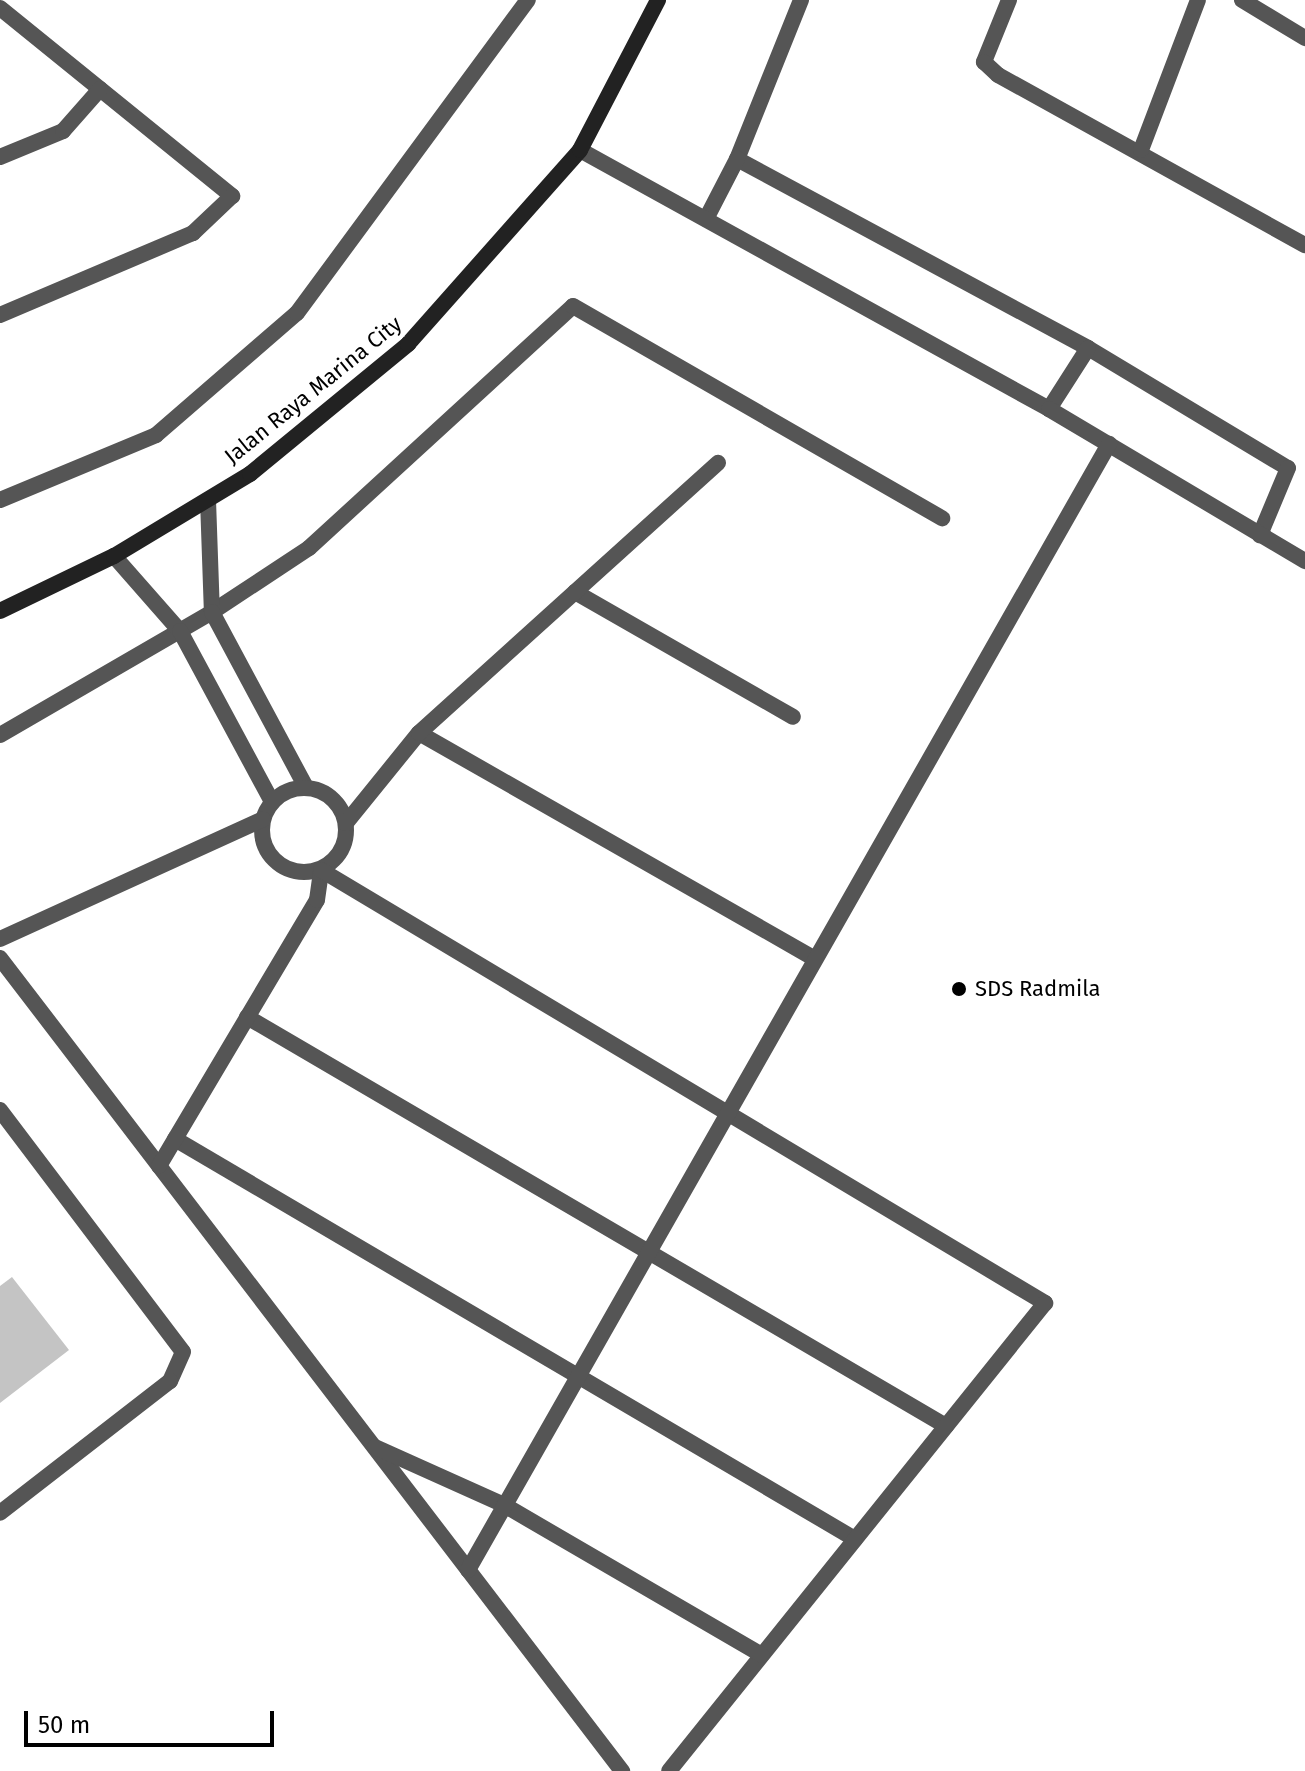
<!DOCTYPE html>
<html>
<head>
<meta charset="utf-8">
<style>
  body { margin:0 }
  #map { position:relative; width:1305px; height:1771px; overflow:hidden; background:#fff; font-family:"Fira Sans",sans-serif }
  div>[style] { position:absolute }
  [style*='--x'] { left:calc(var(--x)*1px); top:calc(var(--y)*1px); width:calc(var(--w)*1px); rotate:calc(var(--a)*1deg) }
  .building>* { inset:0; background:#c4c4c4 }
  .service>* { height:16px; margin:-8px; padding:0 8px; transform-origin:8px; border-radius:8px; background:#555 }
  .minor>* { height:16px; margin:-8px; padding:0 8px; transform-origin:8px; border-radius:8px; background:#555 }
  .minor>.ring { margin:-8px; padding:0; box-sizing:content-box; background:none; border:16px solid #555; border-radius:50% }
  .secondary>* { height:16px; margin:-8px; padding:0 8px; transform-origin:8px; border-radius:8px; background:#222 }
  .dots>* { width:22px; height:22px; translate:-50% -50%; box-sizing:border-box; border:4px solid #fff; border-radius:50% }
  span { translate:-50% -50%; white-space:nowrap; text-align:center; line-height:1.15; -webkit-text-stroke:6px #fff; paint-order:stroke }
  .street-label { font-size:22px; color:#000 }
  .poi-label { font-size:22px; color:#000 }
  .left { translate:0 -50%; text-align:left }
  .scale { position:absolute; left:24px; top:1711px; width:250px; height:36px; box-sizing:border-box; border:4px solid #000; border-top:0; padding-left:10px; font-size:24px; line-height:28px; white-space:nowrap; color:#000; -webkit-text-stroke:6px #fff; paint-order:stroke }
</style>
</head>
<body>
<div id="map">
  <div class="building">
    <i style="clip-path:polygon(12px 1277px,69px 1350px,0 1403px,0 1286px)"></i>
  </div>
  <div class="service">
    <i style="--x:801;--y:0;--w:171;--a:111.9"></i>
    <i style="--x:737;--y:159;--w:399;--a:28.3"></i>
    <i style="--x:1088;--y:348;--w:233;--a:31"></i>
    <i style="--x:1288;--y:468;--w:73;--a:112.7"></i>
    <i style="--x:706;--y:219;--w:68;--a:-62.7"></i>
    <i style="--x:1049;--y:409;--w:72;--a:-57.4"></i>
    <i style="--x:0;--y:500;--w:169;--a:-22.6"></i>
    <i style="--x:156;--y:435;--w:186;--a:-40.9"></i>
    <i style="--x:297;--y:313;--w:389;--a:-53.6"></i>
    <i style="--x:0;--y:735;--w:245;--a:-30.1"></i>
    <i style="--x:212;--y:612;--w:116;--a:-33.4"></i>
    <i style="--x:309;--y:548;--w:358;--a:-42.5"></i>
    <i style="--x:573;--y:306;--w:426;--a:29.9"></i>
    <i style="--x:0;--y:1110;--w:303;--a:52.9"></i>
    <i style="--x:183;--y:1352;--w:32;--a:114"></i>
    <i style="--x:170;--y:1381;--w:215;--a:142.2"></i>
  </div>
  <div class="minor">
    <i style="--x:1009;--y:0;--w:67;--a:112"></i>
    <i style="--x:984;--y:62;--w:19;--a:43"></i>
    <i style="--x:998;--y:75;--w:351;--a:29"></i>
    <i style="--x:1242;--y:0;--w:74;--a:31.1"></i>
    <i style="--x:0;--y:8;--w:299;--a:39"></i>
    <i style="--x:232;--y:196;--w:54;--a:136.5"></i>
    <i style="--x:193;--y:233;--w:210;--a:157"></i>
    <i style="--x:580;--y:150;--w:536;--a:28.91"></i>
    <i style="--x:1049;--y:409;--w:298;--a:30.7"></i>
    <i style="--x:1141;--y:150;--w:160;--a:-69.2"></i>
    <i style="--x:0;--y:157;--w:68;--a:-22.4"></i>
    <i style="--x:63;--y:131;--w:56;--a:-48.6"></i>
    <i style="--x:208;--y:500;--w:112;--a:88"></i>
    <i style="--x:212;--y:612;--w:199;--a:61.8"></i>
    <i style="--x:114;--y:556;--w:100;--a:48.7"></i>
    <i style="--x:180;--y:631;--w:194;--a:61.7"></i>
    <i style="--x:575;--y:592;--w:251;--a:29.8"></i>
    <i style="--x:419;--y:733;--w:455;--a:29.7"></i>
    <i class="ring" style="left:262px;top:788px;width:68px;height:68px"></i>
    <i style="--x:346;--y:823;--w:116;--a:-51"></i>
    <i style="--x:419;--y:733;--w:403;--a:-42.1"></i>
    <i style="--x:0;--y:939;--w:289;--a:-24.5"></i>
    <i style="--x:0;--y:958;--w:1024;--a:52.58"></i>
    <i style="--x:247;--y:1017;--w:810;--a:30.33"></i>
    <i style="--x:175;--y:1139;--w:789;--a:30.47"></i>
    <i style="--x:159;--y:1166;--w:309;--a:-59.3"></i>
    <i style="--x:317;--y:900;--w:30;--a:-82"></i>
    <i style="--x:321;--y:870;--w:844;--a:30.88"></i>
    <i style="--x:1045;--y:1303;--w:600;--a:128.78"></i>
    <i style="--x:375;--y:1447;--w:141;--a:24.2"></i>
    <i style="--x:504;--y:1505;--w:298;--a:30.2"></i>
    <i style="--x:468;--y:1570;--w:1296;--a:-60.35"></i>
  </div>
  <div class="secondary">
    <i style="--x:0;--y:611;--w:127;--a:-25.8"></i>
    <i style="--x:114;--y:556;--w:159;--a:-31.1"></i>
    <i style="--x:250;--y:474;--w:205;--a:-39.4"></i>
    <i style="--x:408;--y:344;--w:259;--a:-48.4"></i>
    <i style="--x:580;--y:150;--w:169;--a:-62.5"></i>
  </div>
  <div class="dots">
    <i style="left:959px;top:989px;background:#000"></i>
  </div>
  <div class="street-label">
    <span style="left:313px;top:390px;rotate:-39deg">Jalan Raya Marina City</span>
  </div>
  <div class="poi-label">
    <span class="left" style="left:975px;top:989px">SDS Radmila</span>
  </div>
  <div class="scale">50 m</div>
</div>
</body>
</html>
